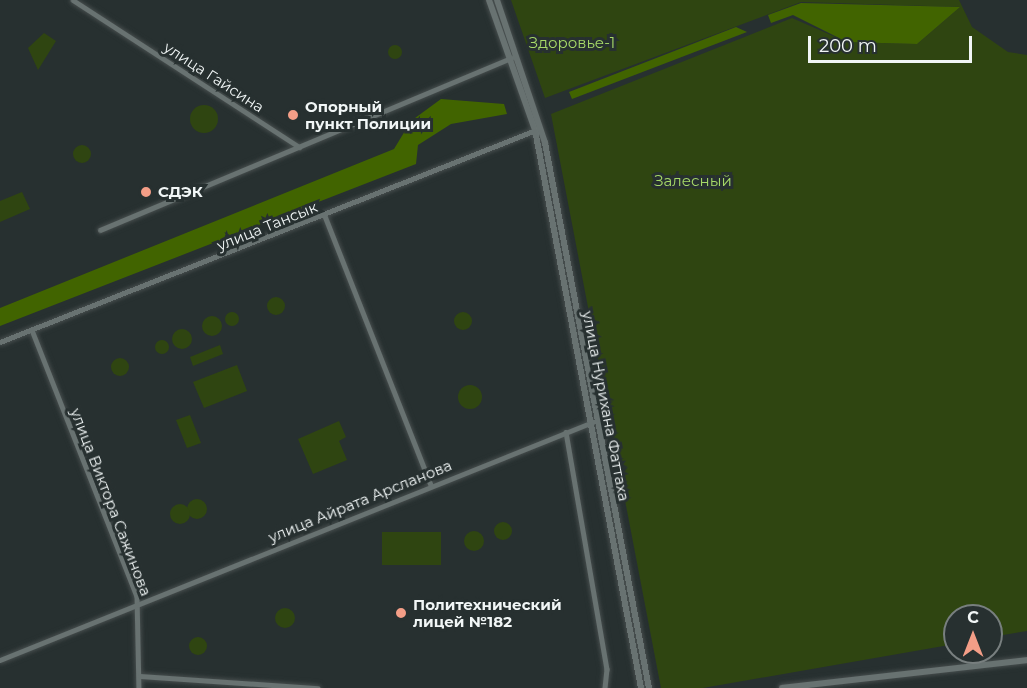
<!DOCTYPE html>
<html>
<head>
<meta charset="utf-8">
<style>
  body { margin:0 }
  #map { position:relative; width:1027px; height:688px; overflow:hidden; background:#273030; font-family:Montserrat,sans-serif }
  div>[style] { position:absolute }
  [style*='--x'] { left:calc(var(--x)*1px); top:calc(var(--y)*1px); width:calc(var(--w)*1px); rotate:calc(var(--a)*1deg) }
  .green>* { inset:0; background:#2f4511 }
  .round { border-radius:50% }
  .forest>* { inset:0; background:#416400 }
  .roads { filter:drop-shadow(0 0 2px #464d4d) drop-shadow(0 0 2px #464d4d) }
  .street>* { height:4.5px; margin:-2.25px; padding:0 2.25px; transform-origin:2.25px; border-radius:2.25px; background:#687271 }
  .secondary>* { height:6px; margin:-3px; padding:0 3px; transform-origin:3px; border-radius:3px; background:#687271 }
  .dots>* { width:16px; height:16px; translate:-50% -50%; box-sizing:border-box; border:3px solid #273030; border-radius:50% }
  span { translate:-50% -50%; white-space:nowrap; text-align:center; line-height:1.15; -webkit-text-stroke:6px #273030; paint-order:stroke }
  .park-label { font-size:15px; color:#a7da68 }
  .street-label { font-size:15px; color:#f1f6f6 }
  .poi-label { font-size:15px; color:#f1f6f6; font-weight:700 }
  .left { translate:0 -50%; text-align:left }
  .north { position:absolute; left:943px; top:604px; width:60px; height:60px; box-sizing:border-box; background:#273030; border:2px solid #787f7f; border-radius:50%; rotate:0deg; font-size:16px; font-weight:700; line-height:24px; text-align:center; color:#f1f6f6 }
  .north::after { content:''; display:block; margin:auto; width:21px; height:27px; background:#f49e87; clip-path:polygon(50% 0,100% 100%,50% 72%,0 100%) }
  .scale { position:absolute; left:808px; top:36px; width:164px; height:27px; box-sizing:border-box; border:3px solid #f1f6f6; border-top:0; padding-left:8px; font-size:18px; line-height:21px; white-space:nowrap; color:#f1f6f6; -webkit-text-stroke:4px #273030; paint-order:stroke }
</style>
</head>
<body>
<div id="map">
  <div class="green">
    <i style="clip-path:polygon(511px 0,959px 0,972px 27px,1008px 52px,1027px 55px,1027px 631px,991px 637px,991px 616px,955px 616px,955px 644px,703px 688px,661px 688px,551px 114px,792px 18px,847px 42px,917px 44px,960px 7px,801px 2px,545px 98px)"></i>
    <i style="clip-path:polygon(44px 33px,56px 41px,38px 70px,28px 48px)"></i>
    <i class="round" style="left:388px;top:45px;width:14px;height:14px"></i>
    <i class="round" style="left:190px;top:105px;width:28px;height:28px"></i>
    <i class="round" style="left:73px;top:145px;width:18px;height:18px"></i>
    <i style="clip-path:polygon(22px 192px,30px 209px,0 222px,0 201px)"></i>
    <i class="round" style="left:267px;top:297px;width:18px;height:18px"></i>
    <i class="round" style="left:454px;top:312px;width:18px;height:18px"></i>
    <i class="round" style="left:225px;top:312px;width:14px;height:14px"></i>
    <i class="round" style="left:202px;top:316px;width:20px;height:20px"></i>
    <i class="round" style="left:172px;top:329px;width:20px;height:20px"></i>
    <i class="round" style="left:155px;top:340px;width:14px;height:14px"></i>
    <i style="clip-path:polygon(220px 345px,223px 354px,193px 366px,190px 357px)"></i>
    <i class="round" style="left:111px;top:358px;width:18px;height:18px"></i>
    <i style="clip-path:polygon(237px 365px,247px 391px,204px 408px,193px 382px)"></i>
    <i class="round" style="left:458px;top:385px;width:24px;height:24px"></i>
    <i style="clip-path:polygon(190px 415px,201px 443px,187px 448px,176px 420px)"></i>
    <i style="clip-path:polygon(339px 421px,346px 437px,339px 441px,347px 460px,313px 474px,298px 439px)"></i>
    <i class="round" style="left:187px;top:499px;width:20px;height:20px"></i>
    <i class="round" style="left:170px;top:504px;width:20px;height:20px"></i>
    <i class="round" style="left:494px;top:522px;width:18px;height:18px"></i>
    <i class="round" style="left:464px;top:531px;width:20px;height:20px"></i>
    <i style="clip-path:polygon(382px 532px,441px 532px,441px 565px,382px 565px)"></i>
    <i class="round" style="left:275px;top:608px;width:20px;height:20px"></i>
    <i class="round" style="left:189px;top:637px;width:18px;height:18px"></i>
  </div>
  <div class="forest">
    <i style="clip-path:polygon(801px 3px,960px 7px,917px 44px,847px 42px,793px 15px,771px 23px,768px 15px)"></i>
    <i style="clip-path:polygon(736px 27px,747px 32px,572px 99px,569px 92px)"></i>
    <i style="clip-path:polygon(441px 99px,504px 104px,507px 114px,451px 124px,418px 145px,416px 164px,0 326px,0 308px,394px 149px,411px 121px)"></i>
  </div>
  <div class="roads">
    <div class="street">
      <i style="--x:73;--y:0;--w:270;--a:33"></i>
      <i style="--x:325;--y:216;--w:289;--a:68.5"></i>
      <i style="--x:100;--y:230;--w:446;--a:-22.7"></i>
      <i style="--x:32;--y:330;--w:286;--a:68.5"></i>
      <i style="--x:137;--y:596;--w:92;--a:88.8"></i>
      <i style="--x:0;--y:342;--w:576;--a:-21.58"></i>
      <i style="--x:566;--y:432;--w:241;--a:80.2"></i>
      <i style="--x:607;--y:669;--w:19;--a:96"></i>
      <i style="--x:0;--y:660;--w:639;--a:-21.87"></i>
      <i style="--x:140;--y:676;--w:178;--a:3.9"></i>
    </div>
    <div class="secondary">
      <i style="--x:489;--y:0;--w:138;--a:70.5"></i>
      <i style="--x:535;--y:130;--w:568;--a:79.24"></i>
      <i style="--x:497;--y:0;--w:151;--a:71.4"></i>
      <i style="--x:545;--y:143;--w:555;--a:79.2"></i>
      <i style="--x:782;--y:688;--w:247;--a:-6.5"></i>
    </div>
  </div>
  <div class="dots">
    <i style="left:293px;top:115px;background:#f49e87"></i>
    <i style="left:146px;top:192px;background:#f49e87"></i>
    <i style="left:401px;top:613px;background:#f49e87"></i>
  </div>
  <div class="park-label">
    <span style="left:572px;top:43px">Здоровье-1</span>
    <span style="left:693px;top:181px">Залесный</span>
  </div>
  <div class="street-label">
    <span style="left:214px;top:77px;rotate:33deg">улица Гайсина</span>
    <span style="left:267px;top:226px;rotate:-22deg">улица Тансык</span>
    <span style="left:606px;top:406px;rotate:79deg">улица Нурихана Фаттаха</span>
    <span style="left:360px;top:501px;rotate:-22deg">улица Айрата Арсланова</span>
    <span style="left:111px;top:502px;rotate:69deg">улица Виктора Сажинова</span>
  </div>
  <div class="poi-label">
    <span class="left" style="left:305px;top:115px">Опорный<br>пункт Полиции</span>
    <span class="left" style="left:158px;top:192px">СДЭК</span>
    <span class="left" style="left:413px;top:613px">Политехнический<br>лицей №182</span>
  </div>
  <div class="north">С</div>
  <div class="scale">200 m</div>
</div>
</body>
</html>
